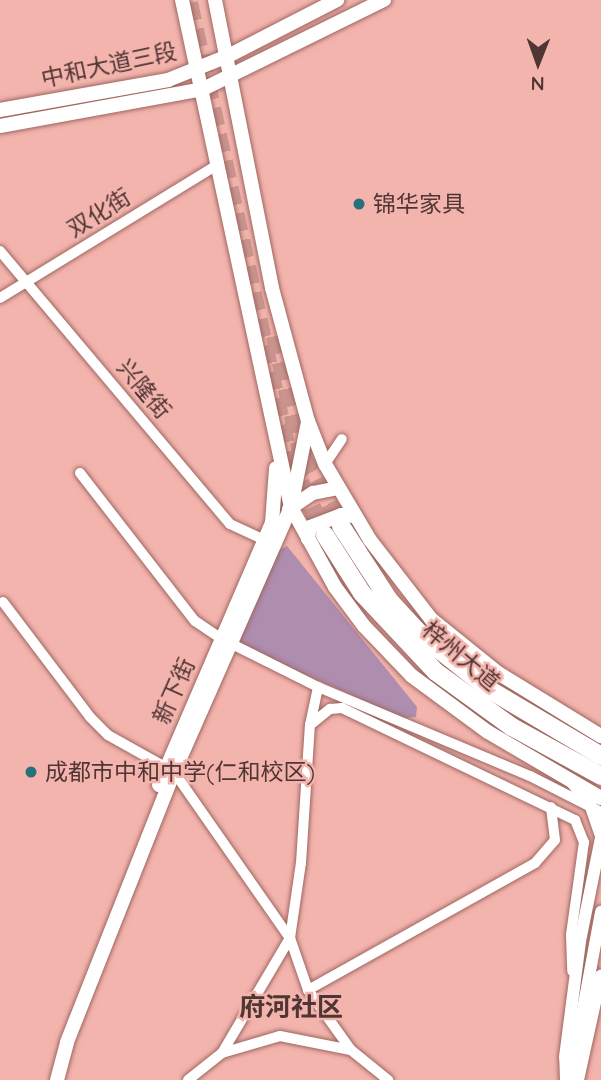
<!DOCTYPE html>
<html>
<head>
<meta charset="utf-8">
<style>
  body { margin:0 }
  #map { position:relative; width:601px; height:1080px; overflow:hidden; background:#f3b4ad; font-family:Quicksand,"Noto Sans SC",sans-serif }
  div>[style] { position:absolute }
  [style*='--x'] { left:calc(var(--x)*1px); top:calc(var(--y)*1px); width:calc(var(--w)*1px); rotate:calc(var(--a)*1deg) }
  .green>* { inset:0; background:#ae8dae }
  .trunk-tunnel>* { height:18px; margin-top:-9px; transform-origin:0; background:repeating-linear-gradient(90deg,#ca948e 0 18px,transparent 0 27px) }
  .roads { filter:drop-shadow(0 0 2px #9f6660) drop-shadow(0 0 2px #9f6660) }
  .minor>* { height:10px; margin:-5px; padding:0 5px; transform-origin:5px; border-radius:5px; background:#fff }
  .tertiary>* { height:12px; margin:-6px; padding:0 6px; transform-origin:6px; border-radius:6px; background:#fff }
  .secondary>* { height:14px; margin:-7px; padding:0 7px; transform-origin:7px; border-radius:7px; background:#fff }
  .trunk>* { height:18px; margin:-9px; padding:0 9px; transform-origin:9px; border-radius:9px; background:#fff }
  .dots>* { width:19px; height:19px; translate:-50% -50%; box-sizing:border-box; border:4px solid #f3b4ad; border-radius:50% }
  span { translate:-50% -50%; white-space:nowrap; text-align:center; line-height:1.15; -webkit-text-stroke:5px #f3b4ad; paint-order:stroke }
  .street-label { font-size:23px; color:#4f3533 }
  .poi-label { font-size:23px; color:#4f3533 }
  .left { translate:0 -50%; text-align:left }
  .quarter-label { font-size:26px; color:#4f3533; font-weight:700 }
  .north { position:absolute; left:503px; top:28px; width:70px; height:70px; -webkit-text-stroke:5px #f3b4ad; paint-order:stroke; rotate:181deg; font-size:19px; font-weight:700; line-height:28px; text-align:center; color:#4f3533 }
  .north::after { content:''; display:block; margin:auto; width:24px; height:32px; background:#4f3533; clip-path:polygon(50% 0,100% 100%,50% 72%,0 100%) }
</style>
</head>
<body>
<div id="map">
  <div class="green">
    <i style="clip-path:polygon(287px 546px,417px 707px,416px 717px,404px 718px,238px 645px,276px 552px)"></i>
  </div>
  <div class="trunk-tunnel">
    <i style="--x:189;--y:3;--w:466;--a:77.6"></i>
    <i style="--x:289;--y:458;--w:85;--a:64.9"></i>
    <i style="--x:275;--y:336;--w:124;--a:77.4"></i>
    <i style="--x:302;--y:457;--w:79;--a:60.5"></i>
  </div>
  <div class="roads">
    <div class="minor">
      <i style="--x:0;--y:251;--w:357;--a:49.9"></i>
      <i style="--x:230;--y:524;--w:38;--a:25"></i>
      <i style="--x:0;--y:298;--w:257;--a:-31.5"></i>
      <i style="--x:325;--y:464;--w:30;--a:-56"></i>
      <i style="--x:80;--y:473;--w:187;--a:52.2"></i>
      <i style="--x:195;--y:621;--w:32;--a:34"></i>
      <i style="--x:222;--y:639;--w:107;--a:26.6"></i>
      <i style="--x:318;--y:687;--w:230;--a:22.8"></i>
      <i style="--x:530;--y:776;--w:80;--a:26.9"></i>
      <i style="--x:3;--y:602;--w:144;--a:52.9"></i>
      <i style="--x:90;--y:717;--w:25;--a:45"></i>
      <i style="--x:108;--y:735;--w:76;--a:29.3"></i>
      <i style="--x:174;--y:772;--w:203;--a:55.1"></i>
      <i style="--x:290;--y:938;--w:55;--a:70.9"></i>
      <i style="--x:308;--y:990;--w:74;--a:54.4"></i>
      <i style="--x:351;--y:1050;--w:48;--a:39"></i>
      <i style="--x:310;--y:725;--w:26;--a:-39"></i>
      <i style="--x:330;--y:709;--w:12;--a:-5"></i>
      <i style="--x:342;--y:708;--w:259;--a:25.7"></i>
      <i style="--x:575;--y:820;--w:24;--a:68"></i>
      <i style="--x:584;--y:842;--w:94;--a:98"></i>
      <i style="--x:571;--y:935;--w:36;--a:88"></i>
      <i style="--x:308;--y:990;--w:260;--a:-29.2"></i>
      <i style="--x:535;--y:863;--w:30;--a:-49"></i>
      <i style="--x:555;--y:840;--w:33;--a:-97"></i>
      <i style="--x:222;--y:1053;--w:134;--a:-59.4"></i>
      <i style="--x:290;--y:938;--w:76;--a:-81.7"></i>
      <i style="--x:301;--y:863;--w:138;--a:-86.3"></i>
      <i style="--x:310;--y:725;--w:39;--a:-78"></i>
      <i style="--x:188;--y:1080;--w:43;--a:-38.5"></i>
      <i style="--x:222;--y:1053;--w:60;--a:-16.3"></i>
      <i style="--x:280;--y:1036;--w:72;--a:11.2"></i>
    </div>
    <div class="tertiary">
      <i style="--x:571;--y:781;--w:33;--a:52"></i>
      <i style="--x:591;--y:807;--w:31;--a:71"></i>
      <i style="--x:571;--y:1074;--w:165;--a:-79.5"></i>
      <i style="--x:566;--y:1080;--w:23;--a:-92"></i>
      <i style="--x:565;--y:1057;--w:117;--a:-82.6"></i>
      <i style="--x:580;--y:941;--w:105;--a:-78.5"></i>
      <i style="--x:578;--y:1080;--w:107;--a:-77.6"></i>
    </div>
    <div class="secondary">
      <i style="--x:182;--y:0;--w:519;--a:77.87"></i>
      <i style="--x:291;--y:507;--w:91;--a:61.2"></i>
      <i style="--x:335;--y:587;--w:49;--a:53.4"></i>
      <i style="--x:364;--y:626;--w:69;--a:46.2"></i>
      <i style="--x:412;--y:676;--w:94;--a:36.4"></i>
      <i style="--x:488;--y:732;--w:131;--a:30.3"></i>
      <i style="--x:215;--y:0;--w:294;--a:78.8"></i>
      <i style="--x:272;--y:288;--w:138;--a:74.9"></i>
      <i style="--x:308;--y:421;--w:46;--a:68.4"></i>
      <i style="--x:325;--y:464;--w:88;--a:59.4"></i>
      <i style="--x:370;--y:540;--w:100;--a:52.3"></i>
      <i style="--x:431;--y:619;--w:86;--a:38.9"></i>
      <i style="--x:498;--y:673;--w:121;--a:31.5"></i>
      <i style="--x:0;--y:110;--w:171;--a:-10.1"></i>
      <i style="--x:168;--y:80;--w:65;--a:-21.8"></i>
      <i style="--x:228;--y:56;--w:123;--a:-27.2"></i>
      <i style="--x:0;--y:126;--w:206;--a:-10.3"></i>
      <i style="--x:203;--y:89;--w:202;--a:-26.2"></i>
      <i style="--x:289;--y:509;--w:29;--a:-34"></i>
      <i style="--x:313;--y:493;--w:25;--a:-11"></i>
      <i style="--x:308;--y:539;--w:12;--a:-81"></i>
      <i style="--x:310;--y:527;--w:33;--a:-21"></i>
      <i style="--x:341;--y:515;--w:13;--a:4"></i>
      <i style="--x:159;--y:785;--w:285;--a:-66.7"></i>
      <i style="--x:272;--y:523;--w:55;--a:-85.8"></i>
      <i style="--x:57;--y:1080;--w:39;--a:-75"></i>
      <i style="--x:67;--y:1042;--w:290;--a:-68.4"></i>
      <i style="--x:174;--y:772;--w:290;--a:-66.2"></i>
      <i style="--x:291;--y:507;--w:87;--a:-78.7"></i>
    </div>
    <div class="trunk">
      <i style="--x:341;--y:526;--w:88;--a:57"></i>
      <i style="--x:389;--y:600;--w:50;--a:47.4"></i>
      <i style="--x:423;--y:637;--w:85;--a:38.3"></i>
      <i style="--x:490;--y:690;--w:129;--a:30.7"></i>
      <i style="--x:325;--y:535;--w:69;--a:57.5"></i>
      <i style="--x:362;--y:593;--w:108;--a:46.9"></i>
      <i style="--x:436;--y:672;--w:94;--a:35.9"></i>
      <i style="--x:512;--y:727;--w:102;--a:28.8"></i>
    </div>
  </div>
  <div class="dots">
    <i style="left:359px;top:204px;background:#28717a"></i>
    <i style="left:31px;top:772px;background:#28717a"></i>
  </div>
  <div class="street-label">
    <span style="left:109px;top:65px;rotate:-12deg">中和大道三段</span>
    <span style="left:99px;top:213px;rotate:-32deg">双化街</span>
    <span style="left:144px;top:389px;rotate:50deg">兴隆街</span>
    <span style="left:461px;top:656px;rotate:40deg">梓州大道</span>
    <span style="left:174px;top:691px;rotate:-66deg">新下街</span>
  </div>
  <div class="poi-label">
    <span class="left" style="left:373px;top:204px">锦华家具</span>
    <span class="left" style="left:45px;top:772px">成都市中和中学(仁和校区)</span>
  </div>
  <div class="quarter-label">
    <span style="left:291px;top:1007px">府河社区</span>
  </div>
  <div class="north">N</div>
</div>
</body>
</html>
